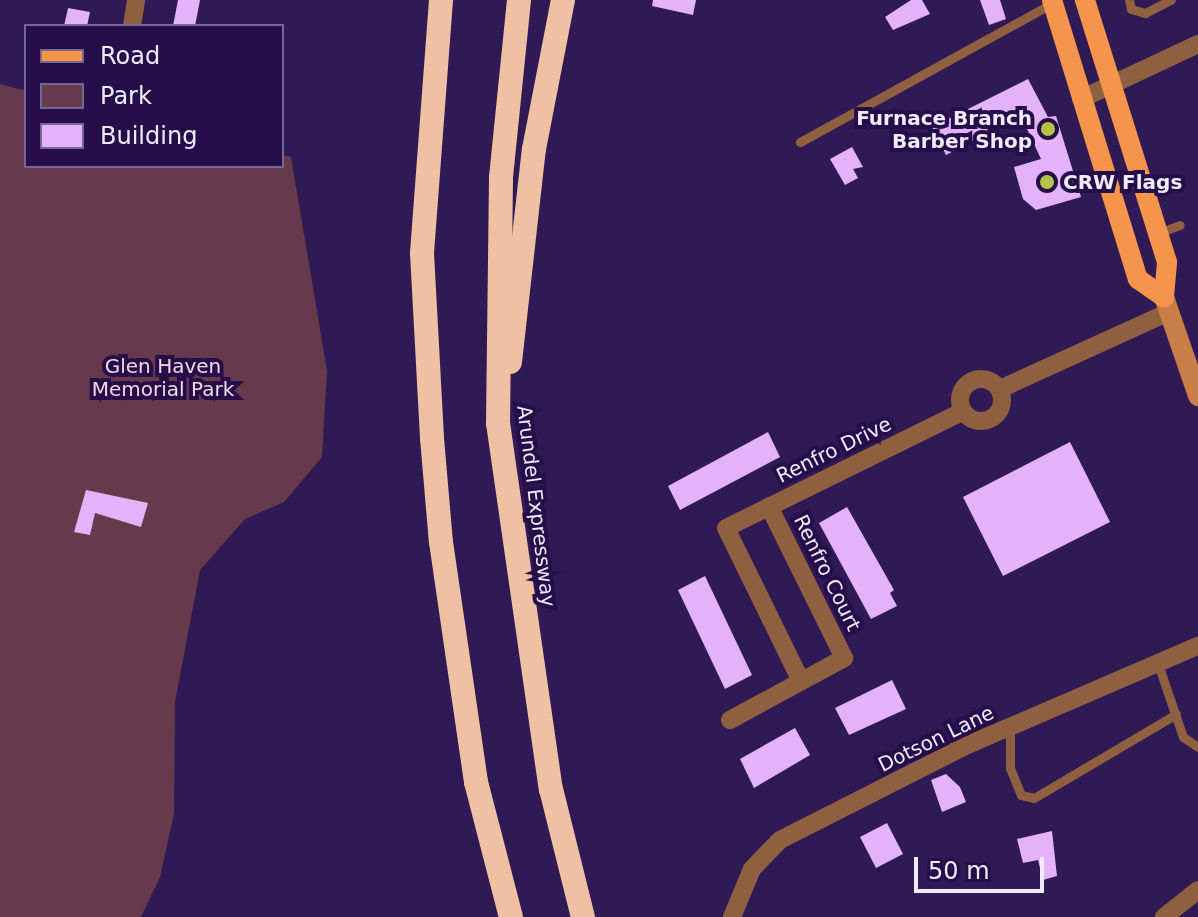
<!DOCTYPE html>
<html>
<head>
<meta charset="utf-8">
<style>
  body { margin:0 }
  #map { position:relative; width:1198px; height:917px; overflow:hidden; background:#2f1a55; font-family:"DejaVu Sans",sans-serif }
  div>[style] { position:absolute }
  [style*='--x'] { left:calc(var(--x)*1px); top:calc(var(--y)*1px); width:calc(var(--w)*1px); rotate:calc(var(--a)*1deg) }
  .green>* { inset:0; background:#663a4b }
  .building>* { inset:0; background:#e4b2fa }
  .service>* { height:9px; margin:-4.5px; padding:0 4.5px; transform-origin:4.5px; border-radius:4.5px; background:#8f6040 }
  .minor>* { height:18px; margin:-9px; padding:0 9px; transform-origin:9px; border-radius:9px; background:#8f6040 }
  .minor>.ring { margin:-9px; padding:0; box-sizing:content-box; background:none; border:18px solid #8f6040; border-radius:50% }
  .secondary>* { height:20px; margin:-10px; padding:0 10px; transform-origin:10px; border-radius:10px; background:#c97e48 }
  .primary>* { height:20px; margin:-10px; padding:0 10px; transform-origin:10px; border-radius:10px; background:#f5954c }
  .motorway>* { height:24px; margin:-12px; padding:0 12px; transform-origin:12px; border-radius:12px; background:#efc0a1 }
  .dots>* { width:22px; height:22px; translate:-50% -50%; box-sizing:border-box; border:4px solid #250e49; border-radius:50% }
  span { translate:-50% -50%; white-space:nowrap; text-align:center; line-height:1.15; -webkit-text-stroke:8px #250e49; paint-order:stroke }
  .poi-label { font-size:20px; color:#efecfb; font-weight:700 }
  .right { translate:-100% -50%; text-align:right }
  .left { translate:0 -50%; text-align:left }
  .park-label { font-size:20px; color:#f1d9e1 }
  .street-label { font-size:20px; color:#efecfb }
  .legend { position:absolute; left:24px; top:24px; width:260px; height:144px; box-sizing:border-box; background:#250e49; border:2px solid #766790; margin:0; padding:10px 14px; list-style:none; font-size:24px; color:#efecfb }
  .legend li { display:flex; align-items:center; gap:16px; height:40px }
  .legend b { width:40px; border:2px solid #766790 }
  .scale { position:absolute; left:914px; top:857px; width:130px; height:36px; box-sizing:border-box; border:4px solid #efecfb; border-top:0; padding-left:10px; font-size:24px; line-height:28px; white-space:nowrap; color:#efecfb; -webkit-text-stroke:6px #250e49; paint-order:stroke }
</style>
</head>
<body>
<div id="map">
  <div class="green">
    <i style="clip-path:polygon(0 84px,26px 91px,26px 166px,282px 166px,282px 155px,291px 157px,327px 371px,322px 457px,284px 502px,245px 519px,200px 570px,175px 702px,174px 814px,160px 877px,141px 917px,0 917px)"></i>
  </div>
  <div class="building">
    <i style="clip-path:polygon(178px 0,200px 0,195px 26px,173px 26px)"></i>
    <i style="clip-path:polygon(653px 0,696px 0,693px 15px,652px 6px)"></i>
    <i style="clip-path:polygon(911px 0,922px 0,930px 14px,893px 30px,885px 17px)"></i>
    <i style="clip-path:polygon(980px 0,1000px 0,1006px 19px,989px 25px)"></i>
    <i style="clip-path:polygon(68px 8px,90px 12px,87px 26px,64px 26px)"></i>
    <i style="clip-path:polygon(1028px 79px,1048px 117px,1056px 116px,1081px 197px,1036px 210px,1023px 199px,1014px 167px,1041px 159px,1021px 116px,946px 155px,932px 127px)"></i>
    <i style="clip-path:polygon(852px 147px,863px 167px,853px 169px,858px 178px,845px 185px,830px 159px)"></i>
    <i style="clip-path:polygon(768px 432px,780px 457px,680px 510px,668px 486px)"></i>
    <i style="clip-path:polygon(1070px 442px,1110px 522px,1003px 576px,963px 497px)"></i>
    <i style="clip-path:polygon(86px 490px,148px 503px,141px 527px,95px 513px,90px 535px,74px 532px)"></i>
    <i style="clip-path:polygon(847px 507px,894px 590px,890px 593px,897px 606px,871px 619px,819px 523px)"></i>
    <i style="clip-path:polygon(705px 576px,752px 675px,725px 689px,678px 590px)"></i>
    <i style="clip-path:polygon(892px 680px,906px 709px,849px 735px,835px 708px)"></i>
    <i style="clip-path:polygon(795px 728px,810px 755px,754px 788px,740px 759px)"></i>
    <i style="clip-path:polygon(946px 774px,960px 787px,966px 802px,942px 812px,931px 780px)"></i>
    <i style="clip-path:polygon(887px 823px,903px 854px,876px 868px,860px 837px)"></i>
    <i style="clip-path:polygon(1052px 831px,1057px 876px,1043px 880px,1038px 860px,1023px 863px,1017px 839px)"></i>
  </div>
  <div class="service">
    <i style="--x:1129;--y:0;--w:9;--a:77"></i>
    <i style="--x:1131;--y:9;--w:15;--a:16"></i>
    <i style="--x:1145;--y:13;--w:29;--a:-27"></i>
    <i style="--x:800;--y:142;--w:289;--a:-28.8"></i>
    <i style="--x:1158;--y:233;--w:23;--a:-20"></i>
    <i style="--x:1158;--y:664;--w:77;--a:71.1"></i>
    <i style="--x:1183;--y:737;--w:18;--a:34"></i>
    <i style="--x:1010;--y:727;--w:41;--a:90"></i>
    <i style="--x:1010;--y:768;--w:29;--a:68"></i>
    <i style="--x:1021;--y:795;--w:13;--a:13"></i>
    <i style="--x:1034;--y:798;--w:165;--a:-30.6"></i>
  </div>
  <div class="minor">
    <i style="--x:132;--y:26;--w:26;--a:-81"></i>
    <i style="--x:1081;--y:99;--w:129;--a:-25.2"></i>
    <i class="ring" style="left:960px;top:379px;width:24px;height:24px"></i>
    <i style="--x:1000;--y:389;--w:186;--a:-24.5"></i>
    <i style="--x:801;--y:681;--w:170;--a:-116.1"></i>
    <i style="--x:726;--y:528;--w:263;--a:-26.2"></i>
    <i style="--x:730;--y:720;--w:130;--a:-28.5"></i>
    <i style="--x:844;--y:658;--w:169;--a:-116.3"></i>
    <i style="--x:732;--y:917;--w:52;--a:-67.4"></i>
    <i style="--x:752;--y:869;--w:40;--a:-46"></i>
    <i style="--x:780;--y:840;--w:205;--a:-26.9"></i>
    <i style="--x:963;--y:747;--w:256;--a:-23.3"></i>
    <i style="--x:1164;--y:917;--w:43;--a:-38.5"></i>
  </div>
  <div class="secondary">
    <i style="--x:1164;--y:297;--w:105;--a:71"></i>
  </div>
  <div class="primary">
    <i style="--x:1052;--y:0;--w:292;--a:72.9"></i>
    <i style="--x:1138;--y:279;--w:32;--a:35"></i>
    <i style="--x:1164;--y:297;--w:35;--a:-85"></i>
    <i style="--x:1167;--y:262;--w:275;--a:-107.4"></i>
  </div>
  <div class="motorway">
    <i style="--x:441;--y:0;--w:254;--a:94.3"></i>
    <i style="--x:422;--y:253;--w:185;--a:86.9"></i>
    <i style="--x:432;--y:438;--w:104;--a:85.1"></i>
    <i style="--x:441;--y:542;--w:243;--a:81.7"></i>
    <i style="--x:476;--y:782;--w:139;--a:75.5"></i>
    <i style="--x:519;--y:0;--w:179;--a:95.8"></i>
    <i style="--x:501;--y:178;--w:245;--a:90.7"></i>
    <i style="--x:498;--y:423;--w:370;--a:81.8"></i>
    <i style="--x:551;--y:789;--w:132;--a:76"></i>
    <i style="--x:510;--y:362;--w:214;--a:-83.6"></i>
    <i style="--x:534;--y:149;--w:152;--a:-79"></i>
  </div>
  <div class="dots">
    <i style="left:1048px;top:129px;background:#b4c24a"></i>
    <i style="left:1047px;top:182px;background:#b4c24a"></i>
  </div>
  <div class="poi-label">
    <span class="right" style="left:1032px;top:130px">Furnace Branch<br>Barber Shop</span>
    <span class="left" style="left:1063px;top:182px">CRW Flags</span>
  </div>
  <div class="park-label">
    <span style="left:163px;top:378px">Glen Haven<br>Memorial Park</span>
  </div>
  <div class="street-label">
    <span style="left:834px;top:450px;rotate:-26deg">Renfro Drive</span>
    <span style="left:536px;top:506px;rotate:83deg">Arundel Expressway</span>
    <span style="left:827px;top:573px;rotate:64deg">Renfro Court</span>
    <span style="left:936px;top:739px;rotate:-26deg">Dotson Lane</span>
  </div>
  <ul class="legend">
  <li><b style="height:10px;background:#f5954c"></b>Road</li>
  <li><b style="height:22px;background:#663a4b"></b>Park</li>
  <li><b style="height:22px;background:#e4b2fa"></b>Building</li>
  </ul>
  <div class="scale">50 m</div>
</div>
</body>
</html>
